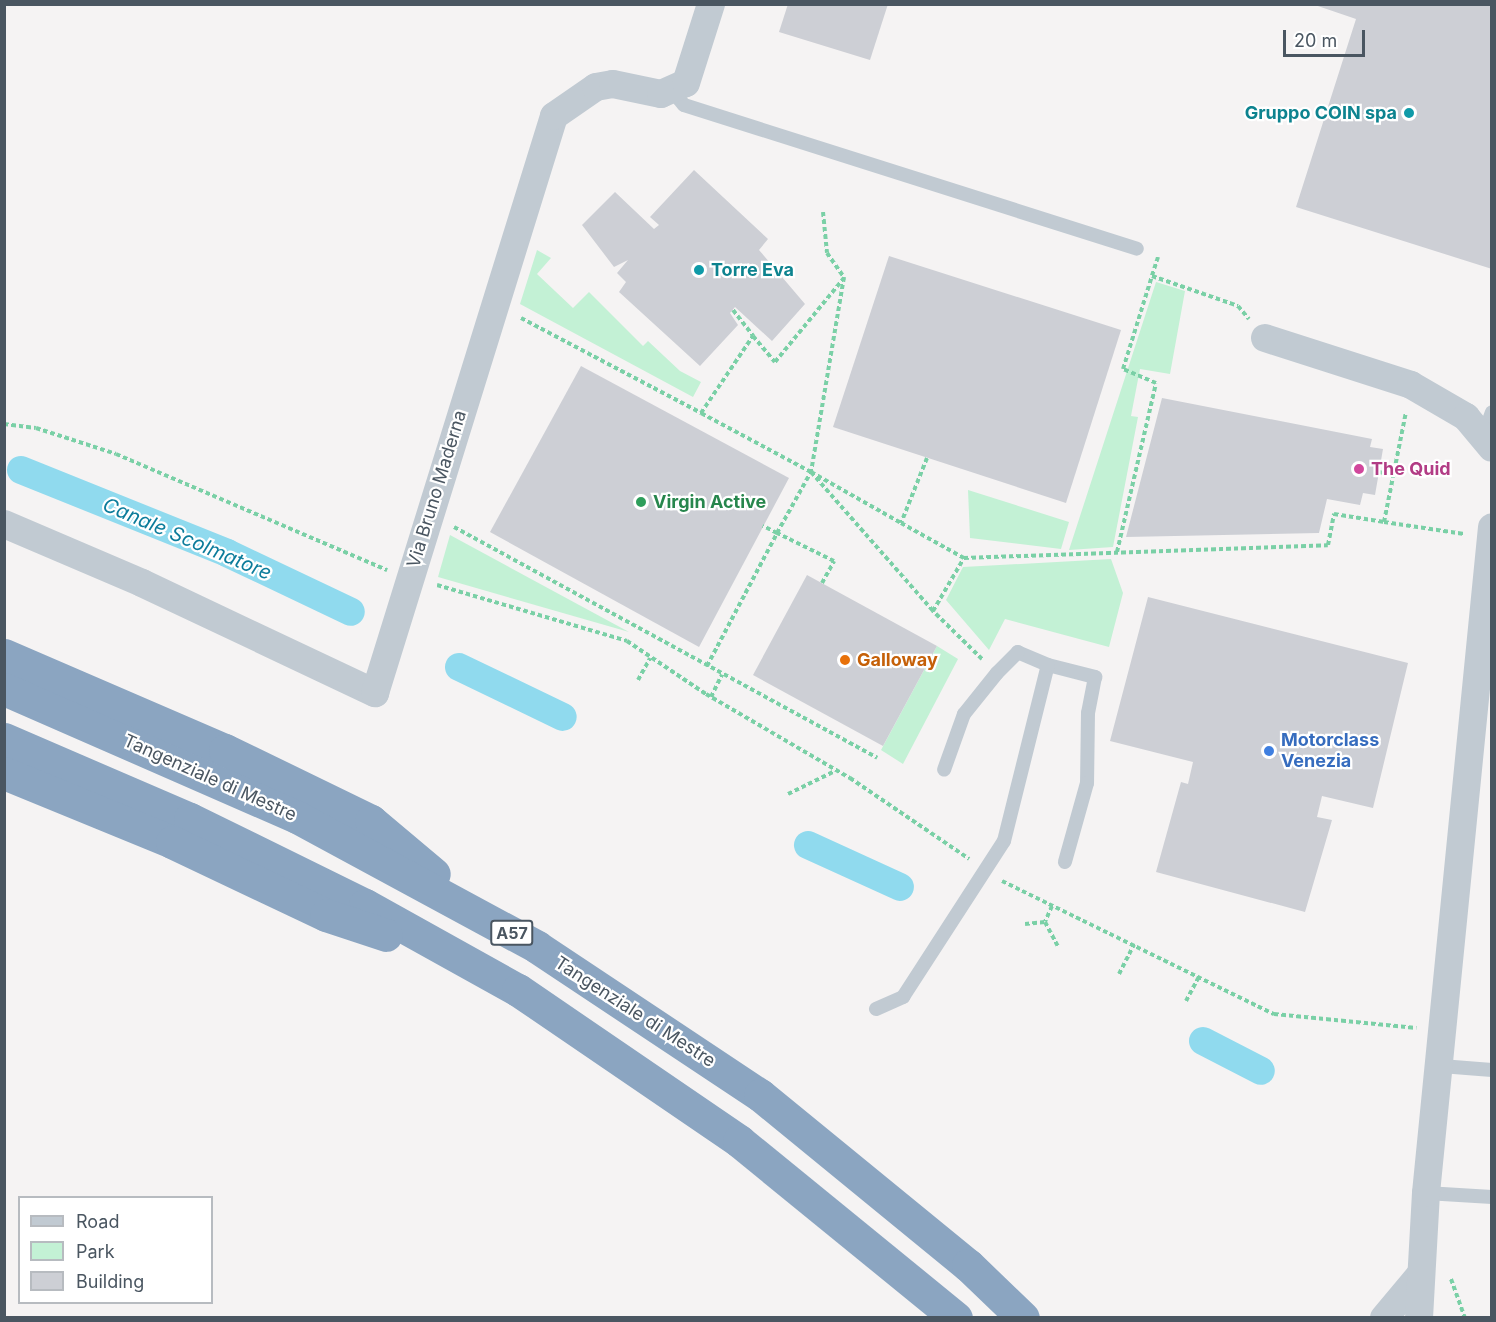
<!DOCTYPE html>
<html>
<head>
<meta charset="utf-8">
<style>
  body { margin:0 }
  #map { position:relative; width:1496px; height:1322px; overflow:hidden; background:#f5f3f3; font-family:Inter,sans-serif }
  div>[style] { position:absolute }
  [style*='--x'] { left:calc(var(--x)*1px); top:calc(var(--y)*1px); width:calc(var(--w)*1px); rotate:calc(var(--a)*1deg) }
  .green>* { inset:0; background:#c3f1d5 }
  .canal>* { height:28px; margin:-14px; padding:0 14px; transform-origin:14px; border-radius:14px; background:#90daee }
  .building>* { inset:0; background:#cdcfd5 }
  .path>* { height:4px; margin-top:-2px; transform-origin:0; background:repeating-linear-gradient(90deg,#7ad0a6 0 4.5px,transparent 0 7.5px) }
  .lane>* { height:14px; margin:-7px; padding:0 7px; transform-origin:7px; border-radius:7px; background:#c1cad2 }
  .street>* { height:28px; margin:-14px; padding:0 14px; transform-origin:14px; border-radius:14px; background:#c1cad2 }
  .highway>* { height:33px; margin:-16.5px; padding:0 16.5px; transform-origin:16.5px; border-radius:16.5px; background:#8ba5c1 }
  .dots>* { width:16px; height:16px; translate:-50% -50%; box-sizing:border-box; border:3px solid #fff; border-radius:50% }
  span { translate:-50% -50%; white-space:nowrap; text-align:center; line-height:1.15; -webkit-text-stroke:4.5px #fff; paint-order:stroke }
  .shield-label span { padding:2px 4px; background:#fff; border:2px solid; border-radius:4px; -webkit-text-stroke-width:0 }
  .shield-label { font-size:16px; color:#4a5661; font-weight:700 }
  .culture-label { font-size:18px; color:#0d838f; font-weight:700 }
  .right { translate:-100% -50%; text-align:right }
  .left { translate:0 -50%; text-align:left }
  .hotel-label { font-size:18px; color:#b23c85; font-weight:700 }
  .street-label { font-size:18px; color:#4a5661 }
  .leisure-label { font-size:18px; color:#27864d; font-weight:700 }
  .food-label { font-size:18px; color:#c56008; font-weight:700 }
  .shop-label { font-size:18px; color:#366cbe; font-weight:700 }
  .water-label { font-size:20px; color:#0c7c9b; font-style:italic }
  .frame { position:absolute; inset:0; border:6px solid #4a5661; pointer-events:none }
  .legend { position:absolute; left:18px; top:1196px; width:195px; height:108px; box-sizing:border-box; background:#fff; border:2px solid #b7bbc0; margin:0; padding:8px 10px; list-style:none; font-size:18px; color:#4a5661 }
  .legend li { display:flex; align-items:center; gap:12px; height:30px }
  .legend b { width:30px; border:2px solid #b7bbc0 }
  .scale { position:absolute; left:1283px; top:30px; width:82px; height:27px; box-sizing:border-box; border:3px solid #4a5661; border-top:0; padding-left:8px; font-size:18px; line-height:21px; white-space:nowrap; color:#4a5661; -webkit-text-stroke:4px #fff; paint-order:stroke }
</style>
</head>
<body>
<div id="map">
  <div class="green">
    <i style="clip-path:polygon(537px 250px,551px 258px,537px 274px,573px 308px,589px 292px,643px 346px,648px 341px,680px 371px,701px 382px,693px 397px,520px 304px)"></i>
    <i style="clip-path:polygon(1156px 282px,1185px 291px,1170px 374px,1140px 369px,1131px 416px,1138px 417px,1113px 547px,1069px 550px)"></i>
    <i style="clip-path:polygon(968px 490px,1069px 522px,1061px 549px,970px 538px)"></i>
    <i style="clip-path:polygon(450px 535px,629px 632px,438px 577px)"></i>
    <i style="clip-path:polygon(1111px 559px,1123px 593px,1109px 647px,1005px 619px,989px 650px,946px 600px,963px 567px)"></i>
    <i style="clip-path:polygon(937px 646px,958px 659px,903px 764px,881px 750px)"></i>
  </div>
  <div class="canal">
    <i style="--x:21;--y:470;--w:222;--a:21.9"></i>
    <i style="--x:227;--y:553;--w:137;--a:25.4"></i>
    <i style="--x:459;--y:667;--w:115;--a:25.7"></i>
    <i style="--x:808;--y:845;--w:101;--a:24.5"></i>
    <i style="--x:1203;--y:1041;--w:65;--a:27.3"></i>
  </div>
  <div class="building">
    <i style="clip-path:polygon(788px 4px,888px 4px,870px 60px,779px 32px)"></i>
    <i style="clip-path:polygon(1312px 4px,1492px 4px,1492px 269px,1296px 207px,1356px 19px)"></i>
    <i style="clip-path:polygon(694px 170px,768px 239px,759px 250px,805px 304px,772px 341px,735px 307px,730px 313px,738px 325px,700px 366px,619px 292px,626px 282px,617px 273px,628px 260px,614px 267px,582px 225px,615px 192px,654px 229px,659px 225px,650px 217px)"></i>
    <i style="clip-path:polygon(889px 256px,1121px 330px,1066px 503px,833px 427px)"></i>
    <i style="clip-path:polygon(581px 366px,789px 478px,699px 647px,490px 532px)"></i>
    <i style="clip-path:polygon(1162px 398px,1372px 439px,1370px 447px,1383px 449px,1375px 495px,1363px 493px,1360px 505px,1327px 499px,1319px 533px,1126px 537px)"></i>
    <i style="clip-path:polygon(807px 575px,937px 646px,883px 746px,753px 675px)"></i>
    <i style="clip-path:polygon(1148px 597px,1408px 663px,1373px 808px,1322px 796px,1317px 817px,1332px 820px,1305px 912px,1156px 872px,1181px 782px,1188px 784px,1193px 762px,1110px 741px)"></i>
  </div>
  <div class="path">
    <i style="--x:823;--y:212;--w:41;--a:84.4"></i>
    <i style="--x:827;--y:253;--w:29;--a:55"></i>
    <i style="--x:844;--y:277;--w:198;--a:99.6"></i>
    <i style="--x:811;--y:472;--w:185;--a:48.7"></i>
    <i style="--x:1158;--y:257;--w:20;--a:108"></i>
    <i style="--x:1152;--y:276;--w:91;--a:19.2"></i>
    <i style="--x:1238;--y:306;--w:17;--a:50"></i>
    <i style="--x:733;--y:310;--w:33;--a:52"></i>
    <i style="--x:521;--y:318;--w:204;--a:27.8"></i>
    <i style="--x:4;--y:424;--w:32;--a:7"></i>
    <i style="--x:36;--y:428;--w:84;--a:18"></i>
    <i style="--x:116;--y:454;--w:295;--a:23.2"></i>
    <i style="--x:927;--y:458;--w:70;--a:111.8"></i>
    <i style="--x:901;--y:523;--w:72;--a:29.1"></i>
    <i style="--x:811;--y:472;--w:125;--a:-151.8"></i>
    <i style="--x:701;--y:413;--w:93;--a:-56"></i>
    <i style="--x:753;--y:336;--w:34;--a:50"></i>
    <i style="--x:775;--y:362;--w:109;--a:-50.6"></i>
    <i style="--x:1379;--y:472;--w:14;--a:12"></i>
    <i style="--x:1384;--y:522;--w:81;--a:8.5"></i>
    <i style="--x:454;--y:527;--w:482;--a:28.6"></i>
    <i style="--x:1117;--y:552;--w:173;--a:-77"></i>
    <i style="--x:1156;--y:383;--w:36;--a:-157"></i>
    <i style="--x:1123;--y:369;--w:97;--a:-72.7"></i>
    <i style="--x:822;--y:583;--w:25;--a:-61"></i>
    <i style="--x:834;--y:561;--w:64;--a:-153.8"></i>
    <i style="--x:777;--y:533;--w:70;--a:-60.9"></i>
    <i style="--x:811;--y:472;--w:103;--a:29.5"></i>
    <i style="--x:437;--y:585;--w:198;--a:16.4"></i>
    <i style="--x:627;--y:641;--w:95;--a:33.9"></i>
    <i style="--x:706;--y:694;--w:167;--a:30.3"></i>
    <i style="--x:850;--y:778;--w:144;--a:34.2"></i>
    <i style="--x:982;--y:659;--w:69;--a:-135.6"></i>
    <i style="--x:933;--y:611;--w:61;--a:-59.7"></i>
    <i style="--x:964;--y:558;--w:364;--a:-2"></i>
    <i style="--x:1328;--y:545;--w:32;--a:-79"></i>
    <i style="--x:1334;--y:514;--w:51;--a:9.1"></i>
    <i style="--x:1384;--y:522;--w:112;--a:-78.7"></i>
    <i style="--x:707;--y:666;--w:150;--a:-62.2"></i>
    <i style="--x:777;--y:533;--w:16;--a:-153"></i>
    <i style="--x:638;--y:680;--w:25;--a:-61"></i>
    <i style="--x:711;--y:697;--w:25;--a:-64"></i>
    <i style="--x:788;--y:794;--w:52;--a:-26.1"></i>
    <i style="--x:1002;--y:881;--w:303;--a:26.1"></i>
    <i style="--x:1274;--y:1014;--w:143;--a:5.6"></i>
    <i style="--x:1052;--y:906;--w:17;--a:114"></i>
    <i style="--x:1045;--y:922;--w:27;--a:62"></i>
    <i style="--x:1025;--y:924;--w:20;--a:-6"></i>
    <i style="--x:1119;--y:974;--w:33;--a:-63"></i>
    <i style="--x:1186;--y:1001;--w:27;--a:-62"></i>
    <i style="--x:1451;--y:1279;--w:41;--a:70.3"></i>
  </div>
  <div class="lane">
    <i style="--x:673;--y:92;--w:17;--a:50"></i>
    <i style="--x:684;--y:105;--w:475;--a:17.6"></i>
    <i style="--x:1484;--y:434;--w:23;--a:-70"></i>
    <i style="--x:1048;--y:665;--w:49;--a:14.3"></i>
    <i style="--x:1095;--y:677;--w:37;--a:101"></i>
    <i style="--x:1088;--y:713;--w:70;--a:90.8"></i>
    <i style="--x:1087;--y:783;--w:82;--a:105.6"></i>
    <i style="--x:876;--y:1009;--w:30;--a:-24"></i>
    <i style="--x:903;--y:997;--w:186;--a:-57.1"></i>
    <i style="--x:1004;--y:841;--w:181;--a:-76"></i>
    <i style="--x:1048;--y:665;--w:33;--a:-157"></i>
    <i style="--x:1018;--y:652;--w:30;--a:135"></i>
    <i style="--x:997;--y:673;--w:53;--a:128.8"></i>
    <i style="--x:964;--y:714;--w:59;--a:109.7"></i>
    <i style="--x:1441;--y:1066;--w:51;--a:4.5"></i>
    <i style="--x:1426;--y:1193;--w:66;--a:3.5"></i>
  </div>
  <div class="street">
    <i style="--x:1265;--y:338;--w:153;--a:17.8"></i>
    <i style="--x:1411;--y:385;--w:64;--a:30.2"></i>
    <i style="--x:1466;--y:417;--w:40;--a:50"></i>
    <i style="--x:4;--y:524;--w:150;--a:23.1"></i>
    <i style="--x:142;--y:583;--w:258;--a:25.3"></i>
    <i style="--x:375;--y:693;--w:604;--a:-72.76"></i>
    <i style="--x:554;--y:116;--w:51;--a:-34.6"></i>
    <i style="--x:596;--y:87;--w:17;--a:-10"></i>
    <i style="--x:613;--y:84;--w:49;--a:11.8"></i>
    <i style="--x:661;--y:94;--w:27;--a:-24"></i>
    <i style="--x:686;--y:83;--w:83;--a:-72.4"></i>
    <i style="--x:1384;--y:1318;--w:56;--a:-50.1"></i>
    <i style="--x:1419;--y:1318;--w:125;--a:-86.8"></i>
    <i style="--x:1426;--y:1193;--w:669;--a:-84.34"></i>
  </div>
  <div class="highway">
    <i style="--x:4;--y:655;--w:241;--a:23.3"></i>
    <i style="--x:225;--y:750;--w:162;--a:25.9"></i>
    <i style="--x:371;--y:821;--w:82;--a:40.1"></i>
    <i style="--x:4;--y:689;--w:320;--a:23.6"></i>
    <i style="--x:297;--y:817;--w:273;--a:28.4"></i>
    <i style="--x:537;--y:947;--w:268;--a:33.6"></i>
    <i style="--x:760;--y:1095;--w:269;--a:39.3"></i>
    <i style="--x:968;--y:1265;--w:76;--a:43.9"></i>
    <i style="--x:4;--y:739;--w:202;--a:23.3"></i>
    <i style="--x:190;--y:819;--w:195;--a:26.2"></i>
    <i style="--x:365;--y:905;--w:175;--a:29.1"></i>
    <i style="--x:518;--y:990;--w:268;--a:34.3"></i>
    <i style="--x:739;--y:1141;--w:280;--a:39.2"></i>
    <i style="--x:4;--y:773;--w:182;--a:22.3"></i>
    <i style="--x:172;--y:842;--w:170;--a:25.4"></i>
    <i style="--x:326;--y:915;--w:63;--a:18.4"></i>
  </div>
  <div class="dots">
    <i style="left:1409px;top:113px;background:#0f9aa8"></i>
    <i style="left:699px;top:270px;background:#0f9aa8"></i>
    <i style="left:1359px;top:469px;background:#d1479c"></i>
    <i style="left:641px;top:502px;background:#2e9e5b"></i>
    <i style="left:845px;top:660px;background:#e8710a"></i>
    <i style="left:1269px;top:751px;background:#3f7fe0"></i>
  </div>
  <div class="shield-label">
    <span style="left:512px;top:933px">A57</span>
  </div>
  <div class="culture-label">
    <span class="right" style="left:1397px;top:113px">Gruppo COIN spa</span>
    <span class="left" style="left:711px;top:270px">Torre Eva</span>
  </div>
  <div class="hotel-label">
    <span class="left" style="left:1371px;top:469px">The Quid</span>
  </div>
  <div class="street-label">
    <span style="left:437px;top:489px;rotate:-73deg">Via Bruno Maderna</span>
    <span style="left:210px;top:778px;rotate:24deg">Tangenziale di Mestre</span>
    <span style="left:635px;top:1012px;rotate:33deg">Tangenziale di Mestre</span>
  </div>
  <div class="leisure-label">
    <span class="left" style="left:653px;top:502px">Virgin Active</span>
  </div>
  <div class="food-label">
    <span class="left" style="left:857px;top:660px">Galloway</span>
  </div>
  <div class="shop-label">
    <span class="left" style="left:1281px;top:751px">Motorclass<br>Venezia</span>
  </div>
  <div class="water-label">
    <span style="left:187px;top:539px;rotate:23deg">Canale Scolmatore</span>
  </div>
  <div class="frame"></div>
  <ul class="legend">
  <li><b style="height:8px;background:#c1cad2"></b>Road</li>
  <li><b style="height:16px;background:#c3f1d5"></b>Park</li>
  <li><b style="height:16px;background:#cdcfd5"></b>Building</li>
  </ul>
  <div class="scale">20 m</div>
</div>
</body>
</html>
